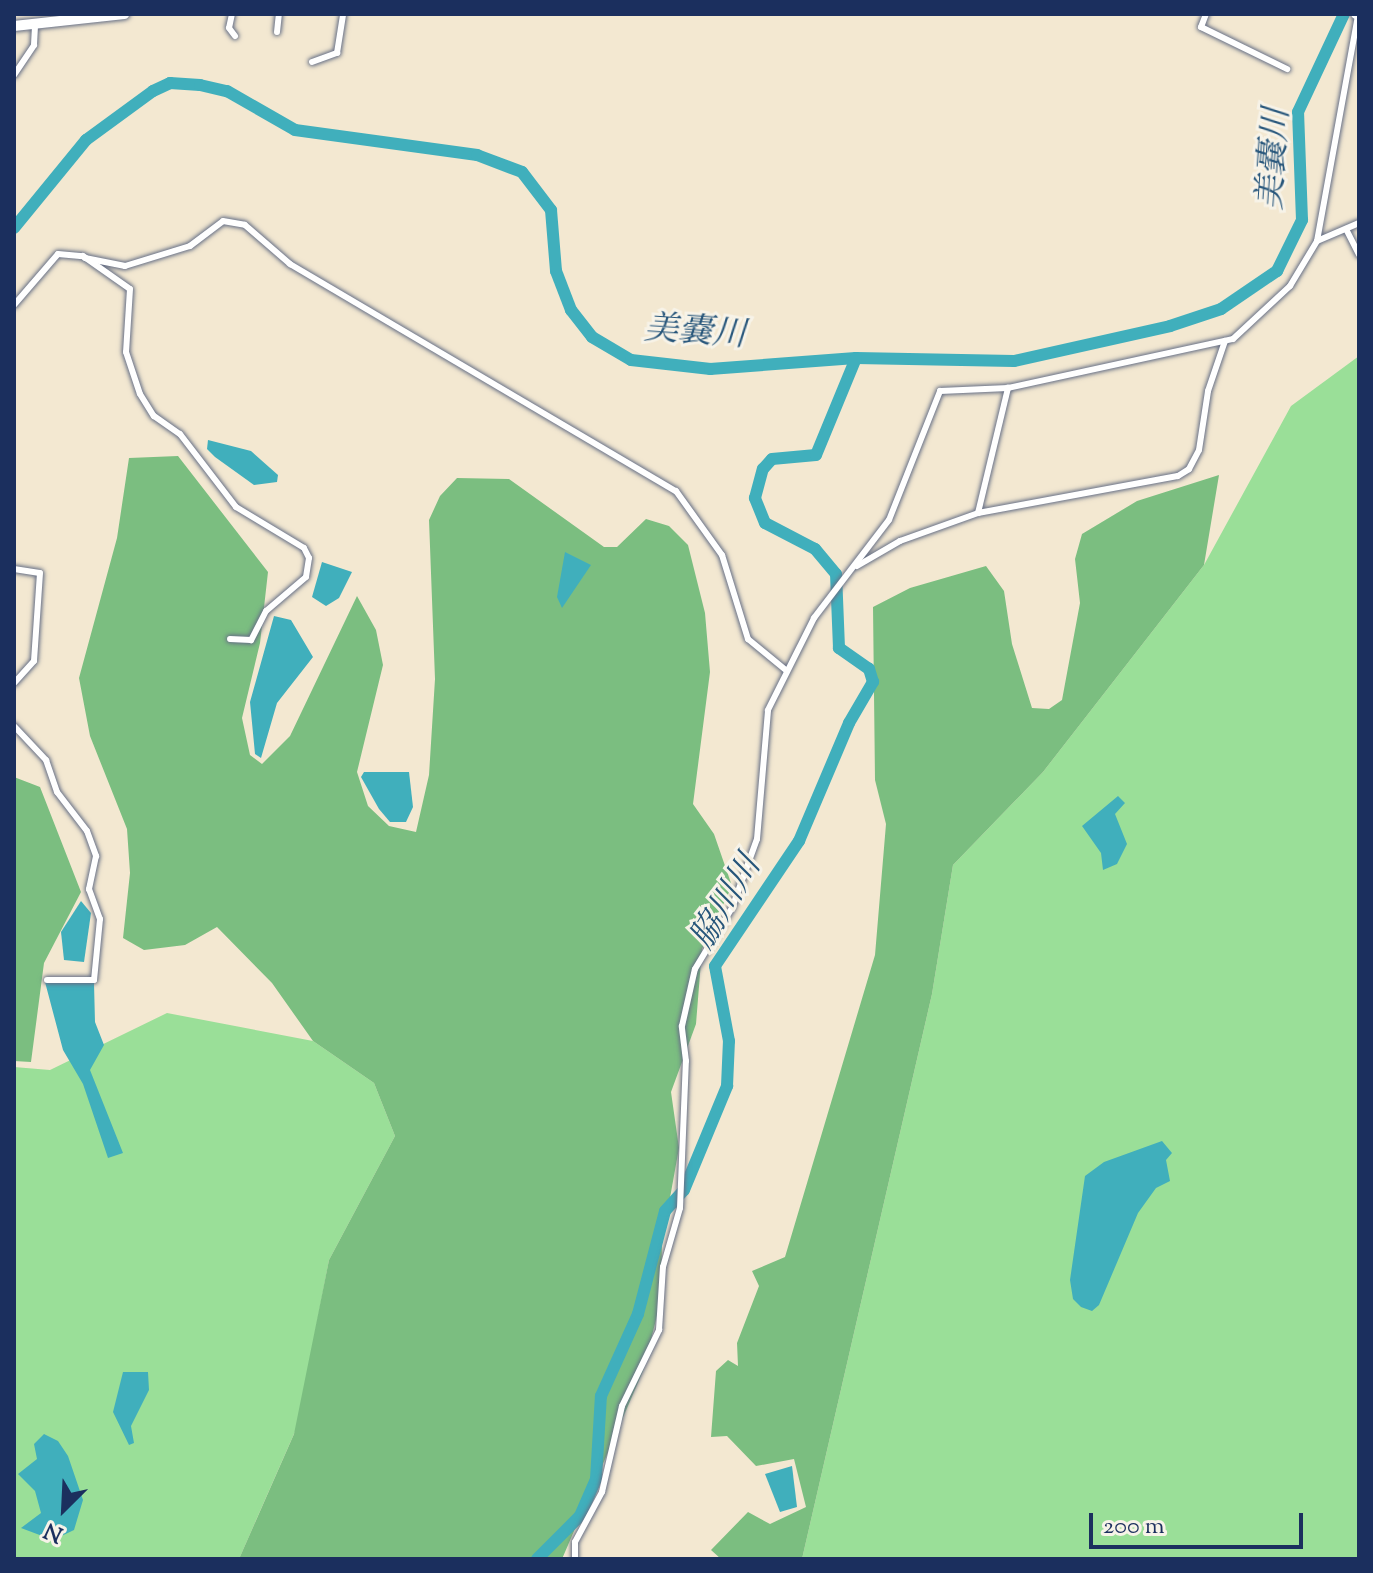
<!DOCTYPE html>
<html>
<head>
<meta charset="utf-8">
<style>
  body { margin:0 }
  #map { position:relative; width:1373px; height:1573px; overflow:hidden; background:#f3e8d1; font-family:"Sorts Mill Goudy","Noto Serif JP",serif }
  div>[style] { position:absolute }
  [style*='--x'] { left:calc(var(--x)*1px); top:calc(var(--y)*1px); width:calc(var(--w)*1px); rotate:calc(var(--a)*1deg) }
  .green>* { inset:0; background:#9adf98 }
  .forest>* { inset:0; background:#7bbe80 }
  .water>* { inset:0; background:#40afbc }
  .river>* { height:12px; margin:-6px; padding:0 6px; transform-origin:6px; border-radius:6px; background:#40afbc }
  .roads { filter:drop-shadow(0 0 2px #677086) drop-shadow(0 0 2px #677086) }
  .minor>* { height:6px; margin:-3px; padding:0 3px; transform-origin:3px; border-radius:3px; background:#fff }
  .primary>* { height:10px; margin:-5px; padding:0 5px; transform-origin:5px; border-radius:5px; background:#fff }
  span { translate:-50% -50%; white-space:nowrap; text-align:center; line-height:1.15; -webkit-text-stroke:6px #f7f3e8; paint-order:stroke }
  .water-label { font-size:34px; color:#26557a; font-style:italic }
  .frame { position:absolute; inset:0; border:16px solid #1b2f5e; pointer-events:none }
  .north { position:absolute; left:24px; top:1469px; width:80px; height:80px; -webkit-text-stroke:6px #f7f3e8; paint-order:stroke; rotate:204deg; font-size:22px; font-weight:700; line-height:32px; text-align:center; color:#1b2f5e }
  .north::after { content:''; display:block; margin:auto; width:28px; height:36px; background:#1b2f5e; clip-path:polygon(50% 0,100% 100%,50% 72%,0 100%) }
  .scale { position:absolute; left:1089px; top:1513px; width:214px; height:36px; box-sizing:border-box; border:4px solid #1b2f5e; border-top:0; padding-left:10px; font-size:24px; line-height:28px; white-space:nowrap; color:#1b2f5e; -webkit-text-stroke:6px #f7f3e8; paint-order:stroke }
</style>
</head>
<body>
<div id="map">
  <div class="green">
    <i style="clip-path:polygon(1359px 356px,1359px 1559px,802px 1559px,932px 994px,953px 865px,1043px 772px,1204px 565px,1291px 406px)"></i>
    <i style="clip-path:polygon(167px 1013px,313px 1041px,374px 1083px,395px 1136px,329px 1260px,297px 1427px,239px 1559px,14px 1559px,14px 1067px,50px 1070px)"></i>
  </div>
  <div class="forest">
    <i style="clip-path:polygon(178px 456px,268px 572px,260px 643px,242px 718px,250px 755px,262px 764px,290px 736px,357px 596px,376px 630px,383px 665px,357px 772px,368px 806px,389px 826px,416px 832px,429px 775px,435px 679px,429px 520px,440px 496px,457px 478px,509px 479px,604px 547px,617px 547px,646px 519px,669px 526px,688px 545px,705px 613px,710px 672px,693px 804px,714px 834px,732px 886px,702px 949px,696px 1024px,671px 1092px,679px 1148px,662px 1242px,661px 1300px,643px 1371px,562px 1559px,239px 1559px,294px 1434px,329px 1260px,395px 1136px,374px 1083px,313px 1041px,272px 983px,217px 927px,185px 945px,144px 950px,123px 938px,130px 873px,127px 829px,90px 736px,79px 678px,117px 538px,129px 458px)"></i>
    <i style="clip-path:polygon(1219px 475px,1204px 565px,1043px 772px,953px 865px,932px 994px,802px 1559px,721px 1559px,711px 1550px,748px 1512px,770px 1524px,806px 1507px,794px 1459px,756px 1466px,727px 1436px,711px 1437px,716px 1371px,728px 1360px,738px 1366px,737px 1343px,759px 1286px,752px 1271px,785px 1257px,875px 955px,886px 824px,875px 780px,873px 607px,910px 588px,986px 566px,1004px 591px,1012px 644px,1032px 708px,1049px 709px,1062px 700px,1080px 603px,1075px 559px,1082px 534px,1137px 501px)"></i>
    <i style="clip-path:polygon(14px 777px,40px 787px,81px 892px,44px 963px,31px 1062px,14px 1061px)"></i>
  </div>
  <div class="water">
    <i style="clip-path:polygon(208px 440px,251px 451px,278px 475px,277px 482px,254px 485px,215px 457px,207px 449px)"></i>
    <i style="clip-path:polygon(565px 552px,591px 565px,562px 608px,557px 597px)"></i>
    <i style="clip-path:polygon(322px 562px,352px 572px,339px 598px,326px 606px,312px 597px)"></i>
    <i style="clip-path:polygon(274px 616px,291px 620px,313px 657px,277px 703px,261px 758px,255px 754px,250px 702px)"></i>
    <i style="clip-path:polygon(364px 772px,409px 772px,413px 807px,406px 822px,390px 822px,379px 809px,361px 777px)"></i>
    <i style="clip-path:polygon(1118px 796px,1125px 803px,1115px 814px,1127px 844px,1117px 864px,1103px 870px,1101px 853px,1082px 826px)"></i>
    <i style="clip-path:polygon(81px 901px,91px 913px,84px 962px,64px 960px,61px 932px)"></i>
    <i style="clip-path:polygon(45px 982px,94px 983px,95px 1022px,104px 1045px,90px 1070px,123px 1153px,108px 1158px,83px 1084px,63px 1050px)"></i>
    <i style="clip-path:polygon(1162px 1141px,1172px 1153px,1166px 1160px,1170px 1181px,1156px 1188px,1138px 1213px,1099px 1305px,1092px 1311px,1081px 1307px,1073px 1299px,1070px 1280px,1085px 1176px,1104px 1162px)"></i>
    <i style="clip-path:polygon(123px 1372px,148px 1372px,149px 1390px,131px 1426px,134px 1443px,129px 1445px,113px 1412px)"></i>
    <i style="clip-path:polygon(44px 1434px,58px 1441px,68px 1456px,83px 1500px,74px 1530px,53px 1540px,21px 1528px,41px 1513px,35px 1491px,18px 1474px,37px 1459px,34px 1444px)"></i>
    <i style="clip-path:polygon(792px 1466px,797px 1507px,780px 1512px,765px 1474px)"></i>
  </div>
  <div class="river">
    <i style="--x:14;--y:228;--w:114;--a:-50.7"></i>
    <i style="--x:86;--y:140;--w:83;--a:-36.2"></i>
    <i style="--x:153;--y:91;--w:19;--a:-25"></i>
    <i style="--x:170;--y:83;--w:30;--a:4"></i>
    <i style="--x:200;--y:85;--w:28;--a:13"></i>
    <i style="--x:227;--y:91;--w:78;--a:29.8"></i>
    <i style="--x:295;--y:130;--w:184;--a:7.8"></i>
    <i style="--x:477;--y:155;--w:48;--a:20.7"></i>
    <i style="--x:522;--y:172;--w:48;--a:52.7"></i>
    <i style="--x:551;--y:210;--w:61;--a:85.3"></i>
    <i style="--x:556;--y:271;--w:42;--a:69"></i>
    <i style="--x:571;--y:310;--w:34;--a:52"></i>
    <i style="--x:592;--y:337;--w:45;--a:30.5"></i>
    <i style="--x:631;--y:360;--w:80;--a:6.5"></i>
    <i style="--x:710;--y:369;--w:146;--a:-4.3"></i>
    <i style="--x:856;--y:358;--w:158;--a:1.1"></i>
    <i style="--x:1014;--y:361;--w:160;--a:-12.6"></i>
    <i style="--x:1170;--y:326;--w:54;--a:-18.4"></i>
    <i style="--x:1221;--y:309;--w:68;--a:-34.2"></i>
    <i style="--x:1277;--y:271;--w:57;--a:-63.9"></i>
    <i style="--x:1302;--y:220;--w:108;--a:-92.1"></i>
    <i style="--x:1298;--y:112;--w:108;--a:-64.9"></i>
    <i style="--x:537;--y:1559;--w:61;--a:-45"></i>
    <i style="--x:580;--y:1516;--w:40;--a:-66.6"></i>
    <i style="--x:596;--y:1479;--w:83;--a:-86.6"></i>
    <i style="--x:601;--y:1396;--w:90;--a:-65.7"></i>
    <i style="--x:638;--y:1314;--w:106;--a:-75.3"></i>
    <i style="--x:665;--y:1211;--w:28;--a:-48"></i>
    <i style="--x:684;--y:1190;--w:113;--a:-67.5"></i>
    <i style="--x:727;--y:1086;--w:45;--a:-87.5"></i>
    <i style="--x:729;--y:1041;--w:76;--a:-100.6"></i>
    <i style="--x:715;--y:966;--w:151;--a:-56.1"></i>
    <i style="--x:799;--y:841;--w:128;--a:-67"></i>
    <i style="--x:849;--y:723;--w:48;--a:-59.7"></i>
    <i style="--x:873;--y:682;--w:14;--a:-107"></i>
    <i style="--x:869;--y:669;--w:37;--a:-145"></i>
    <i style="--x:839;--y:648;--w:74;--a:-92.3"></i>
    <i style="--x:836;--y:574;--w:33;--a:-130"></i>
    <i style="--x:815;--y:549;--w:56;--a:-152.5"></i>
    <i style="--x:765;--y:523;--w:27;--a:-112"></i>
    <i style="--x:755;--y:498;--w:30;--a:-75"></i>
    <i style="--x:763;--y:469;--w:13;--a:-48"></i>
    <i style="--x:772;--y:459;--w:44;--a:-5.2"></i>
    <i style="--x:816;--y:455;--w:105;--a:-67.6"></i>
  </div>
  <div class="roads">
    <div class="minor">
      <i style="--x:232;--y:14;--w:14;--a:102"></i>
      <i style="--x:229;--y:28;--w:10;--a:53"></i>
      <i style="--x:1206;--y:14;--w:14;--a:111"></i>
      <i style="--x:1201;--y:27;--w:96;--a:26"></i>
      <i style="--x:277;--y:32;--w:18;--a:-84"></i>
      <i style="--x:312;--y:62;--w:27;--a:-20"></i>
      <i style="--x:337;--y:53;--w:39;--a:-81"></i>
      <i style="--x:14;--y:75;--w:36;--a:-56"></i>
      <i style="--x:34;--y:45;--w:21;--a:-87"></i>
      <i style="--x:1346;--y:229;--w:29;--a:63"></i>
      <i style="--x:1317;--y:241;--w:46;--a:-23.2"></i>
      <i style="--x:85;--y:258;--w:41;--a:11.3"></i>
      <i style="--x:125;--y:266;--w:68;--a:-17.1"></i>
      <i style="--x:190;--y:246;--w:41;--a:-37.1"></i>
      <i style="--x:223;--y:221;--w:22;--a:10"></i>
      <i style="--x:245;--y:225;--w:60;--a:40.9"></i>
      <i style="--x:290;--y:264;--w:448;--a:30.5"></i>
      <i style="--x:676;--y:491;--w:79;--a:54.3"></i>
      <i style="--x:722;--y:555;--w:88;--a:72.8"></i>
      <i style="--x:748;--y:639;--w:50;--a:39.4"></i>
      <i style="--x:14;--y:305;--w:67;--a:-49.2"></i>
      <i style="--x:58;--y:254;--w:25;--a:5"></i>
      <i style="--x:83;--y:256;--w:57;--a:35.1"></i>
      <i style="--x:130;--y:289;--w:63;--a:93.6"></i>
      <i style="--x:126;--y:352;--w:44;--a:71.6"></i>
      <i style="--x:140;--y:394;--w:26;--a:58"></i>
      <i style="--x:154;--y:416;--w:32;--a:35"></i>
      <i style="--x:180;--y:434;--w:92;--a:52.5"></i>
      <i style="--x:236;--y:507;--w:79;--a:31.1"></i>
      <i style="--x:304;--y:548;--w:11;--a:63"></i>
      <i style="--x:309;--y:558;--w:19;--a:99"></i>
      <i style="--x:306;--y:577;--w:52;--a:139.6"></i>
      <i style="--x:266;--y:611;--w:33;--a:117"></i>
      <i style="--x:251;--y:640;--w:21;--a:-177"></i>
      <i style="--x:978;--y:513;--w:129;--a:-76.5"></i>
      <i style="--x:857;--y:566;--w:50;--a:-30.2"></i>
      <i style="--x:900;--y:541;--w:83;--a:-19.7"></i>
      <i style="--x:978;--y:513;--w:203;--a:-10.5"></i>
      <i style="--x:1178;--y:476;--w:13;--a:-32"></i>
      <i style="--x:1189;--y:469;--w:21;--a:-62"></i>
      <i style="--x:1199;--y:450;--w:60;--a:-81.3"></i>
      <i style="--x:1208;--y:391;--w:53;--a:-71.2"></i>
      <i style="--x:14;--y:569;--w:26;--a:9"></i>
      <i style="--x:40;--y:573;--w:88;--a:93.9"></i>
      <i style="--x:34;--y:661;--w:30;--a:132"></i>
      <i style="--x:14;--y:726;--w:47;--a:46.7"></i>
      <i style="--x:46;--y:760;--w:34;--a:71"></i>
      <i style="--x:57;--y:792;--w:49;--a:52.4"></i>
      <i style="--x:87;--y:831;--w:27;--a:70"></i>
      <i style="--x:96;--y:856;--w:34;--a:102"></i>
      <i style="--x:89;--y:889;--w:32;--a:70"></i>
      <i style="--x:100;--y:919;--w:61;--a:95.6"></i>
      <i style="--x:94;--y:980;--w:47;--a:180"></i>
      <i style="--x:575;--y:1559;--w:17;--a:-90"></i>
      <i style="--x:575;--y:1542;--w:57;--a:-61.6"></i>
      <i style="--x:602;--y:1492;--w:88;--a:-76.9"></i>
      <i style="--x:622;--y:1406;--w:85;--a:-64"></i>
      <i style="--x:659;--y:1330;--w:63;--a:-86.4"></i>
      <i style="--x:663;--y:1267;--w:61;--a:-73.9"></i>
      <i style="--x:680;--y:1208;--w:147;--a:-87.7"></i>
      <i style="--x:686;--y:1061;--w:35;--a:-97"></i>
      <i style="--x:682;--y:1026;--w:58;--a:-77.2"></i>
      <i style="--x:695;--y:969;--w:71;--a:-58.8"></i>
      <i style="--x:732;--y:908;--w:73;--a:-70.1"></i>
      <i style="--x:757;--y:839;--w:129;--a:-85.1"></i>
      <i style="--x:768;--y:710;--w:103;--a:-63.4"></i>
      <i style="--x:814;--y:618;--w:123;--a:-52.6"></i>
      <i style="--x:889;--y:520;--w:139;--a:-68.4"></i>
      <i style="--x:940;--y:391;--w:68;--a:-2.5"></i>
      <i style="--x:1008;--y:388;--w:230;--a:-12.3"></i>
      <i style="--x:1233;--y:339;--w:78;--a:-42.9"></i>
      <i style="--x:1290;--y:286;--w:52;--a:-59"></i>
      <i style="--x:1317;--y:241;--w:230;--a:-79.7"></i>
    </div>
    <div class="primary">
      <i style="--x:1356;--y:14;--w:3;--a:18"></i>
      <i style="--x:14;--y:26;--w:111;--a:-6.2"></i>
    </div>
  </div>
  <div class="water-label">
    <span style="left:1275px;top:159px;rotate:-86deg">美嚢川</span>
    <span style="left:695px;top:333px;rotate:4deg">美嚢川</span>
    <span style="left:727px;top:903px;rotate:-59deg">脇川川</span>
  </div>
  <div class="frame"></div>
  <div class="north">N</div>
  <div class="scale">200 m</div>
</div>
</body>
</html>
